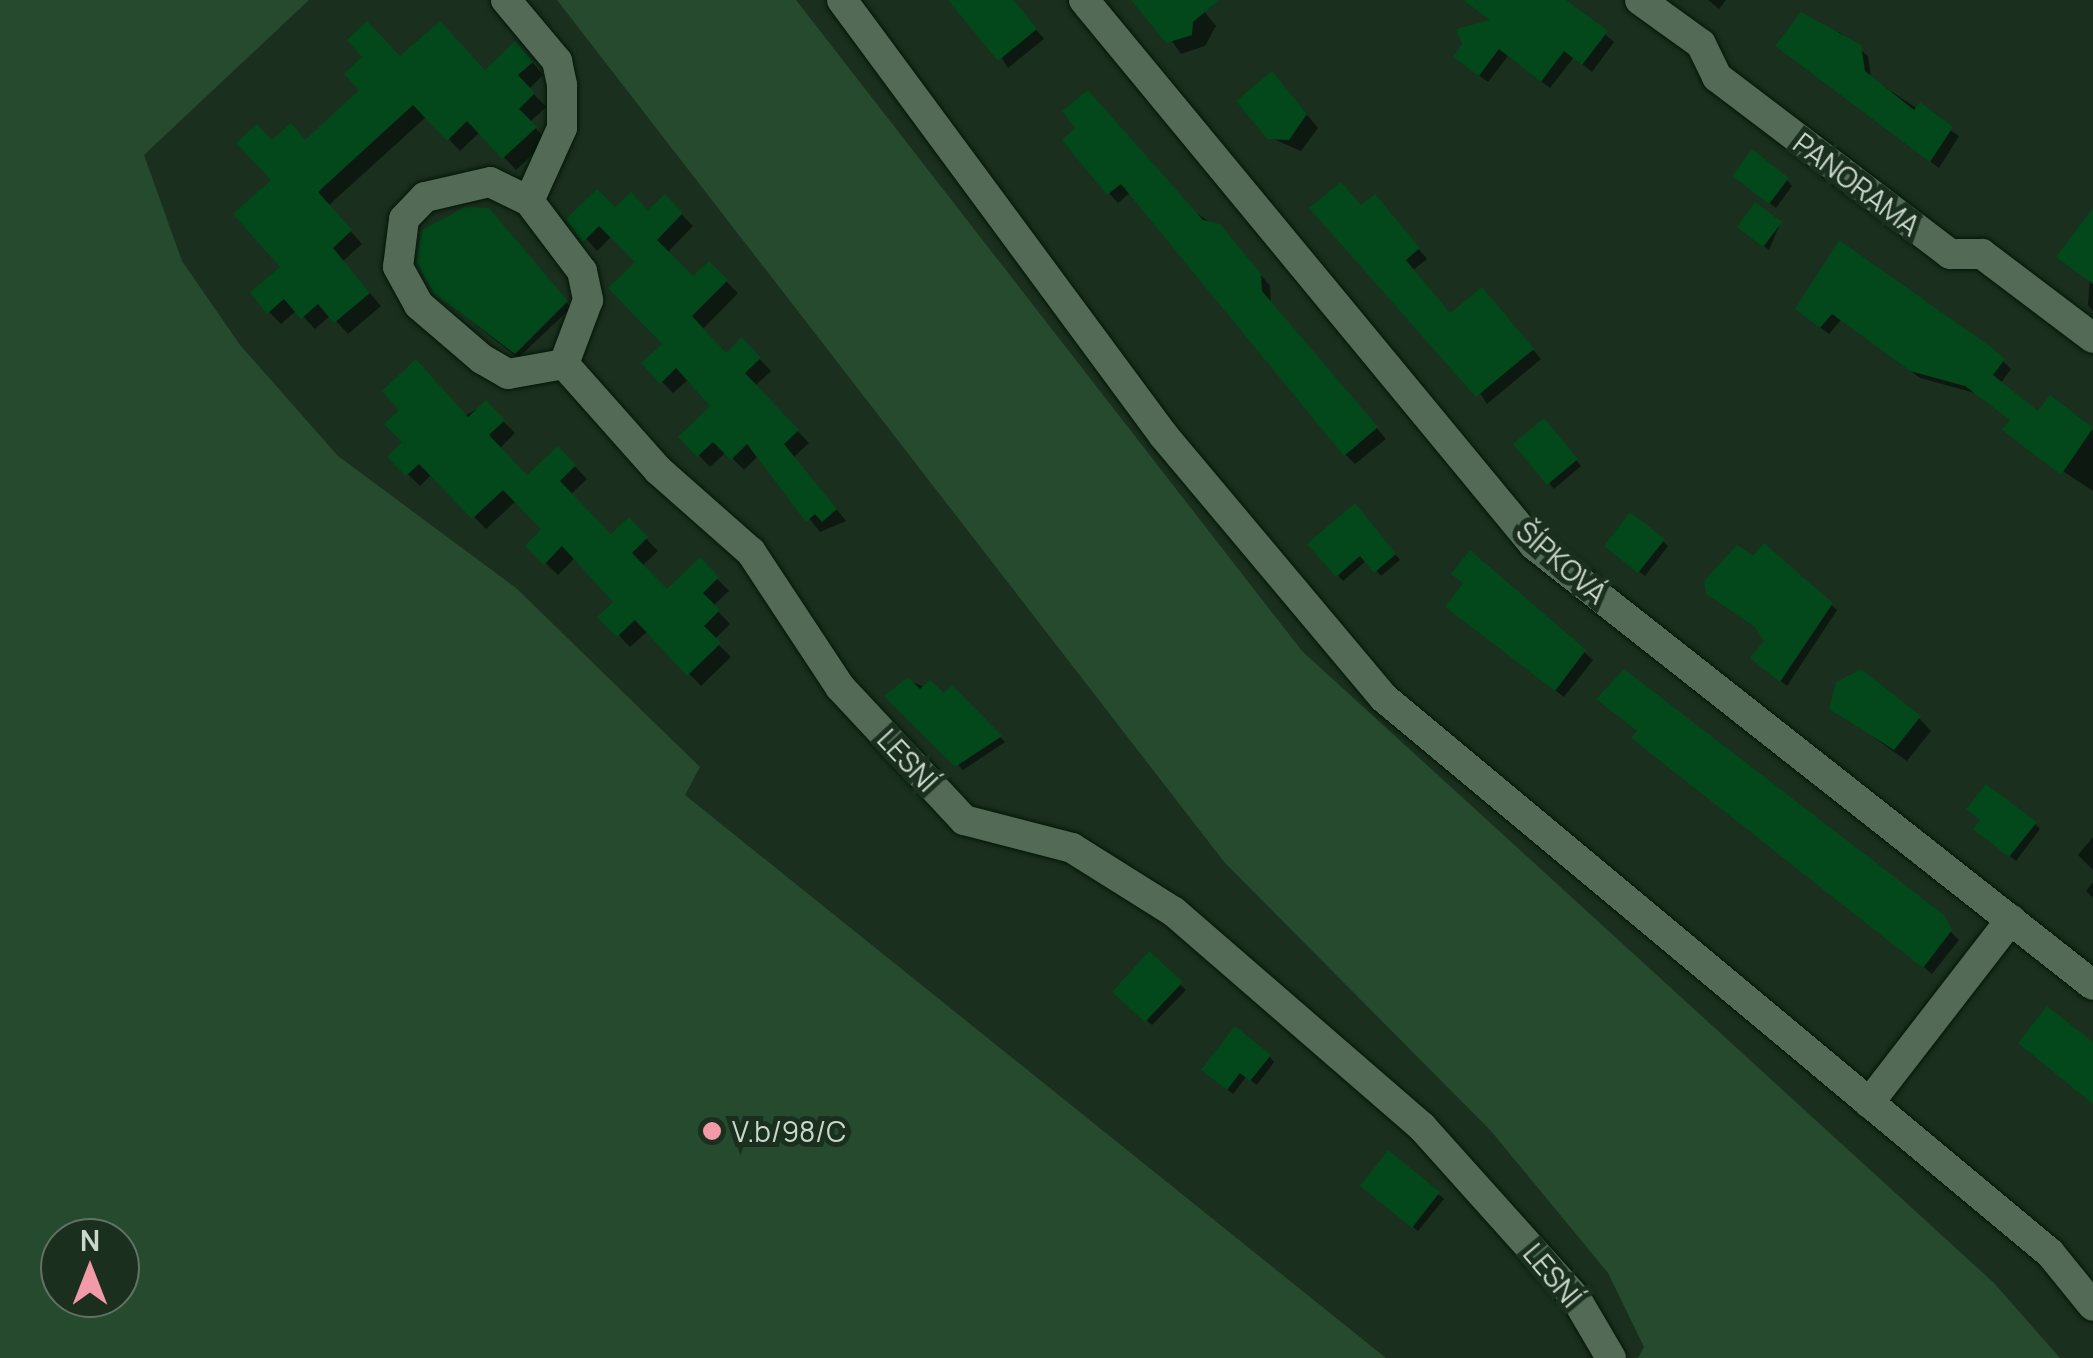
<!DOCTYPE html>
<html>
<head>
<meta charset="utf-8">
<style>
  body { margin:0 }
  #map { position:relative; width:2093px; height:1358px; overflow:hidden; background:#1a2f1e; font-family:Manrope,sans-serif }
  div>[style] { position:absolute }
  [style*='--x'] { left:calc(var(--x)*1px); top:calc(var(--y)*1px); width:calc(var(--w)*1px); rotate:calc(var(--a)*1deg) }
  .green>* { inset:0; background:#254a2d }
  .shadow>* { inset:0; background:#0007 }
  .building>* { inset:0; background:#02481b }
  .roads { filter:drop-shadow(0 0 2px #031707) drop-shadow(0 0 2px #031707) }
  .street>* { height:30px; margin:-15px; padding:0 15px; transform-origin:15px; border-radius:15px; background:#526a56 }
  .secondary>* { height:30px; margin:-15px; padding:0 15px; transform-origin:15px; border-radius:15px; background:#526a56 }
  .dots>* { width:28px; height:28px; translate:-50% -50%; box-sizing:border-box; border:5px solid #1a2f1e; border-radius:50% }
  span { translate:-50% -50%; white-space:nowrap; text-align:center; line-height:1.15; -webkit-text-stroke:10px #1a2f1e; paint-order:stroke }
  .street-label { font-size:28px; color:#cad7cb }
  .poi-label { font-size:28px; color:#cad7cb }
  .left { translate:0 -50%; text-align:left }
  .north { position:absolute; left:40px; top:1218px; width:100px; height:100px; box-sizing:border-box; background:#1a2f1e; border:2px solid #607263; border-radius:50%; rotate:0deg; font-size:28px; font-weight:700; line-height:40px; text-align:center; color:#cad7cb }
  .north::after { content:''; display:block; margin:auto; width:35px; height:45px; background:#f39aa9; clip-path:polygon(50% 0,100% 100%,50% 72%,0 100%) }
</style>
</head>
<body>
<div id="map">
  <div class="green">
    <i style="clip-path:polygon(evenodd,0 0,309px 0,144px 155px,182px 261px,240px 345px,338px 456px,516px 588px,700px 767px,685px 795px,1386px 1358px,0 1358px,0 0,60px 1238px,120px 1238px,120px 1298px,60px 1298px,60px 1238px)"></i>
    <i style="clip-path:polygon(557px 0,796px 0,1302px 651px,1994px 1283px,2060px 1358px,1638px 1358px,1644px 1347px,1608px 1273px,1491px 1131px,1225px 863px)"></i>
  </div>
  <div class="shadow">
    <i style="clip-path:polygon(965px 0,1012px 0,1044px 39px,1008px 68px)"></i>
    <i style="clip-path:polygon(1143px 0,1195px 0,1216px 26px,1205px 46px,1181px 54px)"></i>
    <i style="clip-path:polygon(1470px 0,1565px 0,1614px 42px,1592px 72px,1574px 57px,1550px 88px,1508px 56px,1488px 82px,1465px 65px,1501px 25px)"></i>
    <i style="clip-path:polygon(1708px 0,1726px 0,1719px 9px)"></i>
    <i style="clip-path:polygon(1839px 32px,1868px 56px,1871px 78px,1959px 136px,1939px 168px,1786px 54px)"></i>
    <i style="clip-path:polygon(527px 56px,543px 75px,529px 89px,546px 107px,530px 122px,547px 141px,516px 170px,480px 132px,460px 151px,427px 116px,328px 206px,362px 244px,343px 261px,381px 306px,348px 334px,331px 315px,315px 329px,297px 310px,281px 324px,269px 312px,283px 267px,272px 143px,306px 142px,400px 60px,486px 73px)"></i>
    <i style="clip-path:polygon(1284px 87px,1318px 128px,1301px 151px,1269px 137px)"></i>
    <i style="clip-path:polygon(1079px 128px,1230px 237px,1270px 286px,1271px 303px,1386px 439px,1355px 464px,1346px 455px,1131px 192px,1118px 203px,1109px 193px)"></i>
    <i style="clip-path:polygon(1787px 180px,1792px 186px,1776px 208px,1741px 181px)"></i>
    <i style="clip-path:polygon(665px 198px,693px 226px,667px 253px,693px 279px,709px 264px,738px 293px,702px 330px,726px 356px,742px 341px,771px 371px,755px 386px,809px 443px,794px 457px,846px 521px,820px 532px,759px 455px,744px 470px,726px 452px,710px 467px,682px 437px,714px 406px,689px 379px,673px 393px,644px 364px,665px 344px,638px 262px,612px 236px,597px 251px,570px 220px,648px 213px)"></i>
    <i style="clip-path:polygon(1383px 207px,1427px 259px,1413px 270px,1451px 316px,1491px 300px,1541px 359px,1487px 404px,1362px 208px)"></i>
    <i style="clip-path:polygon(488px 210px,571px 308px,518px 358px,442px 298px)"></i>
    <i style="clip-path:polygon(1780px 224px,1769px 250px,1745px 232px)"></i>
    <i style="clip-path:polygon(2093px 234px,2093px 311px,2088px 305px)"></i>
    <i style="clip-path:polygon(1840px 244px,1990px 349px,2011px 369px,2000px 384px,2039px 414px,2051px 399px,2093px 431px,2093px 491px,2013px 438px,2012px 421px,1975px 393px,1920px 378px,1841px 320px,1829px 334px,1806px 317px)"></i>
    <i style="clip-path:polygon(486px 404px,515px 433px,499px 449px,527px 478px,558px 449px,587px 479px,570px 495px,611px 538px,629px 521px,658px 551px,642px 566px,667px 592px,700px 561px,729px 591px,713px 606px,730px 624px,714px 640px,731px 657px,701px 686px,648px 631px,630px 647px,601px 617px,617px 602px,576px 557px,558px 575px,528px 546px,544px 529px,516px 501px,486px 529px,432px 474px,420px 486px,390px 457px)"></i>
    <i style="clip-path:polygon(1549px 427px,1581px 466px,1554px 489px,1549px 483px)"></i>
    <i style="clip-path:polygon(1360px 512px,1400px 560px,1381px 576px,1367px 560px,1343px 581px,1311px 544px)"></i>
    <i style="clip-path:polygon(1663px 541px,1668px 546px,1645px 576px,1613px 551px)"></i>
    <i style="clip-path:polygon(1765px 546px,1837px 610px,1787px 686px,1759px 664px,1767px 641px,1754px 560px)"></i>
    <i style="clip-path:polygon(1470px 553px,1593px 660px,1564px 697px,1456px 615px)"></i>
    <i style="clip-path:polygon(1624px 673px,1951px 932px,1959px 940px,1932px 974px,1608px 707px)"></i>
    <i style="clip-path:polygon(908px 680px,944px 696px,952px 688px,1005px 742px,963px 770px,888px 696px)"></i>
    <i style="clip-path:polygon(1832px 708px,1919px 718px,1931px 731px,1907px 761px)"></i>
    <i style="clip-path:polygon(2035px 824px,2040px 829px,2016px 861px,1982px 834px)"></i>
    <i style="clip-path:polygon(2093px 837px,2093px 870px,2078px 855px)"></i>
    <i style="clip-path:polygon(2093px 882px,2093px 898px,2086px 891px)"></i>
    <i style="clip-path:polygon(1149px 955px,1186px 990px,1152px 1025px,1115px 992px)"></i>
    <i style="clip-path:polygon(1269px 1056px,1274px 1062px,1257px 1085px,1246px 1077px,1233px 1094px,1209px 1075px)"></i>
    <i style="clip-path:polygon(1389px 1154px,1444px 1199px,1418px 1231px,1368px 1191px)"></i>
  </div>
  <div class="building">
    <i style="clip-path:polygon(948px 0,1014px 0,1037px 29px,998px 61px)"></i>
    <i style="clip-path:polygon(1131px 0,1219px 0,1193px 22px,1192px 35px,1166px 43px)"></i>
    <i style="clip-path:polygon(1463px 0,1566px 0,1608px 31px,1582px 65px,1564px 51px,1541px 82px,1499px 49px,1479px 76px,1453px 57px,1462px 44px,1456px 29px,1490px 20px)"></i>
    <i style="clip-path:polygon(1801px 12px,1861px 45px,1865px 71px,1914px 110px,1920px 102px,1953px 127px,1930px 162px,1775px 46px)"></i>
    <i style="clip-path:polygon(367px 21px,400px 56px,440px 21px,485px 70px,515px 41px,533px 62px,518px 75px,535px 93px,519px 109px,537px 127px,502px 159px,467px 121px,447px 141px,413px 105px,318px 192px,352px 230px,333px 248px,370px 293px,334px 323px,318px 304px,301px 319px,284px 299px,267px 314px,250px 292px,280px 267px,233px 214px,271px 180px,236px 143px,257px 124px,272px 140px,291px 123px,305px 140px,359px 90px,344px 74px,362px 57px,347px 40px)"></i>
    <i style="clip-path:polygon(1272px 71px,1307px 114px,1289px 140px,1267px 139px,1236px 101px)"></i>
    <i style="clip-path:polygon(1088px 90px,1203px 220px,1220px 224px,1261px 274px,1262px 291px,1378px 427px,1344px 456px,1121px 184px,1107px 195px,1062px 140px,1075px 128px,1062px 111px)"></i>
    <i style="clip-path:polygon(1752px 149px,1789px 178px,1769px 204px,1732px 176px)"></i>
    <i style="clip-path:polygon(1341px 182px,1361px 205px,1375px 194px,1420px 248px,1406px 260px,1450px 313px,1482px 287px,1534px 349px,1476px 397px,1309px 208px)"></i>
    <i style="clip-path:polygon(597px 189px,615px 207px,631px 192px,648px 210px,665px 194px,683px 213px,657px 240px,693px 276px,709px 261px,728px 280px,692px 316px,726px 353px,742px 337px,761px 358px,745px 373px,799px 430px,784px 444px,837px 509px,822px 522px,815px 514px,806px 522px,747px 444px,731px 460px,713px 442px,697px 457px,678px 437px,710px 406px,676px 368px,660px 384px,641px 363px,662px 344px,608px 288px,635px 262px,599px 226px,583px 242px,566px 219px)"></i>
    <i style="clip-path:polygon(1755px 202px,1782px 222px,1763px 247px,1737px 227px)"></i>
    <i style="clip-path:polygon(465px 207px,489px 208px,568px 301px,515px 354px,434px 293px,417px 263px,422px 230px)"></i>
    <i style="clip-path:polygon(2093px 208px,2093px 284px,2056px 257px)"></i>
    <i style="clip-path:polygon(1839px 240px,1991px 347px,2005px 359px,1993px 375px,2038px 411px,2050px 395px,2093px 428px,2061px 475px,2002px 430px,2010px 420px,1965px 386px,1910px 371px,1832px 314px,1820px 328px,1795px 309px)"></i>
    <i style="clip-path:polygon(416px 359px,468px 417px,486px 400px,505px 420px,489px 435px,527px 475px,558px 446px,576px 465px,560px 481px,611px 534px,629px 517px,648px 537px,632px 553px,667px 589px,700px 557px,719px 577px,703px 593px,720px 610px,704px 626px,721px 643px,687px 676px,635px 620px,617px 637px,597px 617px,613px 602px,562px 546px,544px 565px,525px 546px,541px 529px,503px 490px,472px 519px,419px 464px,406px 476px,387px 457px,402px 442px,384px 424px,399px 410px,382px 391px)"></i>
    <i style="clip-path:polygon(1544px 418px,1578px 459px,1547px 485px,1513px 444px)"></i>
    <i style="clip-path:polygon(1355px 503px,1396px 554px,1374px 573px,1360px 556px,1336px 577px,1307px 544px)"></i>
    <i style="clip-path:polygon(1630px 512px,1665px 539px,1638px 573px,1604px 546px)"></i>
    <i style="clip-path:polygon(1764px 543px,1833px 603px,1780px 682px,1750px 658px,1764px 641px,1755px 627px,1706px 594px,1704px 581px,1737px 545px,1753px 556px)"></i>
    <i style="clip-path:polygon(1470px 550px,1586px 650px,1555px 691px,1445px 607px,1463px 583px,1451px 574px)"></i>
    <i style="clip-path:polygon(1624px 669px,1944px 915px,1952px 930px,1923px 968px,1631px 738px,1637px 731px,1596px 699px)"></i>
    <i style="clip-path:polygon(1861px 669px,1921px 716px,1894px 750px,1829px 709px,1836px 682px)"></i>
    <i style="clip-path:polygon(908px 677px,920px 689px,930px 680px,944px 693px,952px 685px,1002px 736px,955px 767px,884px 696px)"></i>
    <i style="clip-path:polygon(1986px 784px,2037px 822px,2009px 857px,1973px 829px,1980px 820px,1966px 809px)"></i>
    <i style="clip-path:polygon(1149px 951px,1183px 982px,1145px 1022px,1112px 992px)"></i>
    <i style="clip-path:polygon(2047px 1006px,2093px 1042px,2093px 1104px,2018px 1043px)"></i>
    <i style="clip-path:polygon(1235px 1026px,1271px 1055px,1250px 1081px,1240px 1073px,1227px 1090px,1201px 1070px)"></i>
    <i style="clip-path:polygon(1388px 1150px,1440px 1192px,1412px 1228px,1360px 1186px)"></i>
  </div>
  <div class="roads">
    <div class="street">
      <i style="--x:506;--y:0;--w:80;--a:50.1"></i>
      <i style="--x:557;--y:61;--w:25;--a:78"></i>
      <i style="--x:562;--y:85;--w:43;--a:90"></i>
      <i style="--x:562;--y:128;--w:80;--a:114.3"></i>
      <i style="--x:529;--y:201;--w:88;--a:52.9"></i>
      <i style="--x:582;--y:271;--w:30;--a:78"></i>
      <i style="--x:588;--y:300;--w:68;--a:110.6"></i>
      <i style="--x:564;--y:364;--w:142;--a:48.4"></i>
      <i style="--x:658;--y:470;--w:124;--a:41.4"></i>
      <i style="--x:751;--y:552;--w:162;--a:56.6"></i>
      <i style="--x:840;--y:687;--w:182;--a:47"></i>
      <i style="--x:964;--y:820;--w:112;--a:14.5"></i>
      <i style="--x:1072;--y:848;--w:120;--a:32.1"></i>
      <i style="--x:1174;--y:912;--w:328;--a:40.9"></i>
      <i style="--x:1422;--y:1127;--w:232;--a:48.1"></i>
      <i style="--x:1577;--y:1300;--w:67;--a:59.6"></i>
      <i style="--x:1084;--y:0;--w:707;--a:50.45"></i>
      <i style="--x:1534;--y:545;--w:711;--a:38.21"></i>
      <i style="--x:1640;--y:0;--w:75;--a:35.8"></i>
      <i style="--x:1701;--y:44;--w:37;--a:64"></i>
      <i style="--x:1717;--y:77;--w:293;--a:37.2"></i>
      <i style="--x:1950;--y:254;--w:32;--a:0"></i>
      <i style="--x:1982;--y:254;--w:139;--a:37.1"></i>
      <i style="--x:529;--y:201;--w:43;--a:-154"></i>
      <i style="--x:490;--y:182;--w:67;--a:167"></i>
      <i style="--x:425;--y:197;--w:30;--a:134"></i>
      <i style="--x:404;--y:219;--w:48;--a:97.1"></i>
      <i style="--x:398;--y:267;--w:43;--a:61.1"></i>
      <i style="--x:419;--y:305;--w:83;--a:40.6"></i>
      <i style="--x:482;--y:359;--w:30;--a:30"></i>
      <i style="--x:508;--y:374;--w:57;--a:-10.1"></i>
      <i style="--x:1869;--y:1103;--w:232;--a:-52.3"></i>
    </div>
    <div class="secondary">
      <i style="--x:842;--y:0;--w:542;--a:53.55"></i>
      <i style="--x:1164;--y:436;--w:342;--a:50"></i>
      <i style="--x:1384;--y:698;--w:867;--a:39.81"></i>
      <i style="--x:2050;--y:1253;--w:68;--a:50.9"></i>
    </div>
  </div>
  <div class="dots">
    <i style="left:712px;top:1131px;background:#f39aa9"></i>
  </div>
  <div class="street-label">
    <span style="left:1857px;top:184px;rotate:37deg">PANORAMA</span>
    <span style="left:1562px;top:562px;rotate:41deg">ŠÍPKOVÁ</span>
    <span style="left:908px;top:760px;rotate:47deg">LESNÍ</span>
    <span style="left:1553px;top:1275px;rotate:50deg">LESNÍ</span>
  </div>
  <div class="poi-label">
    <span class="left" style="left:732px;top:1131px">V.b/98/C</span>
  </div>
  <div class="north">N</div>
</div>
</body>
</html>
